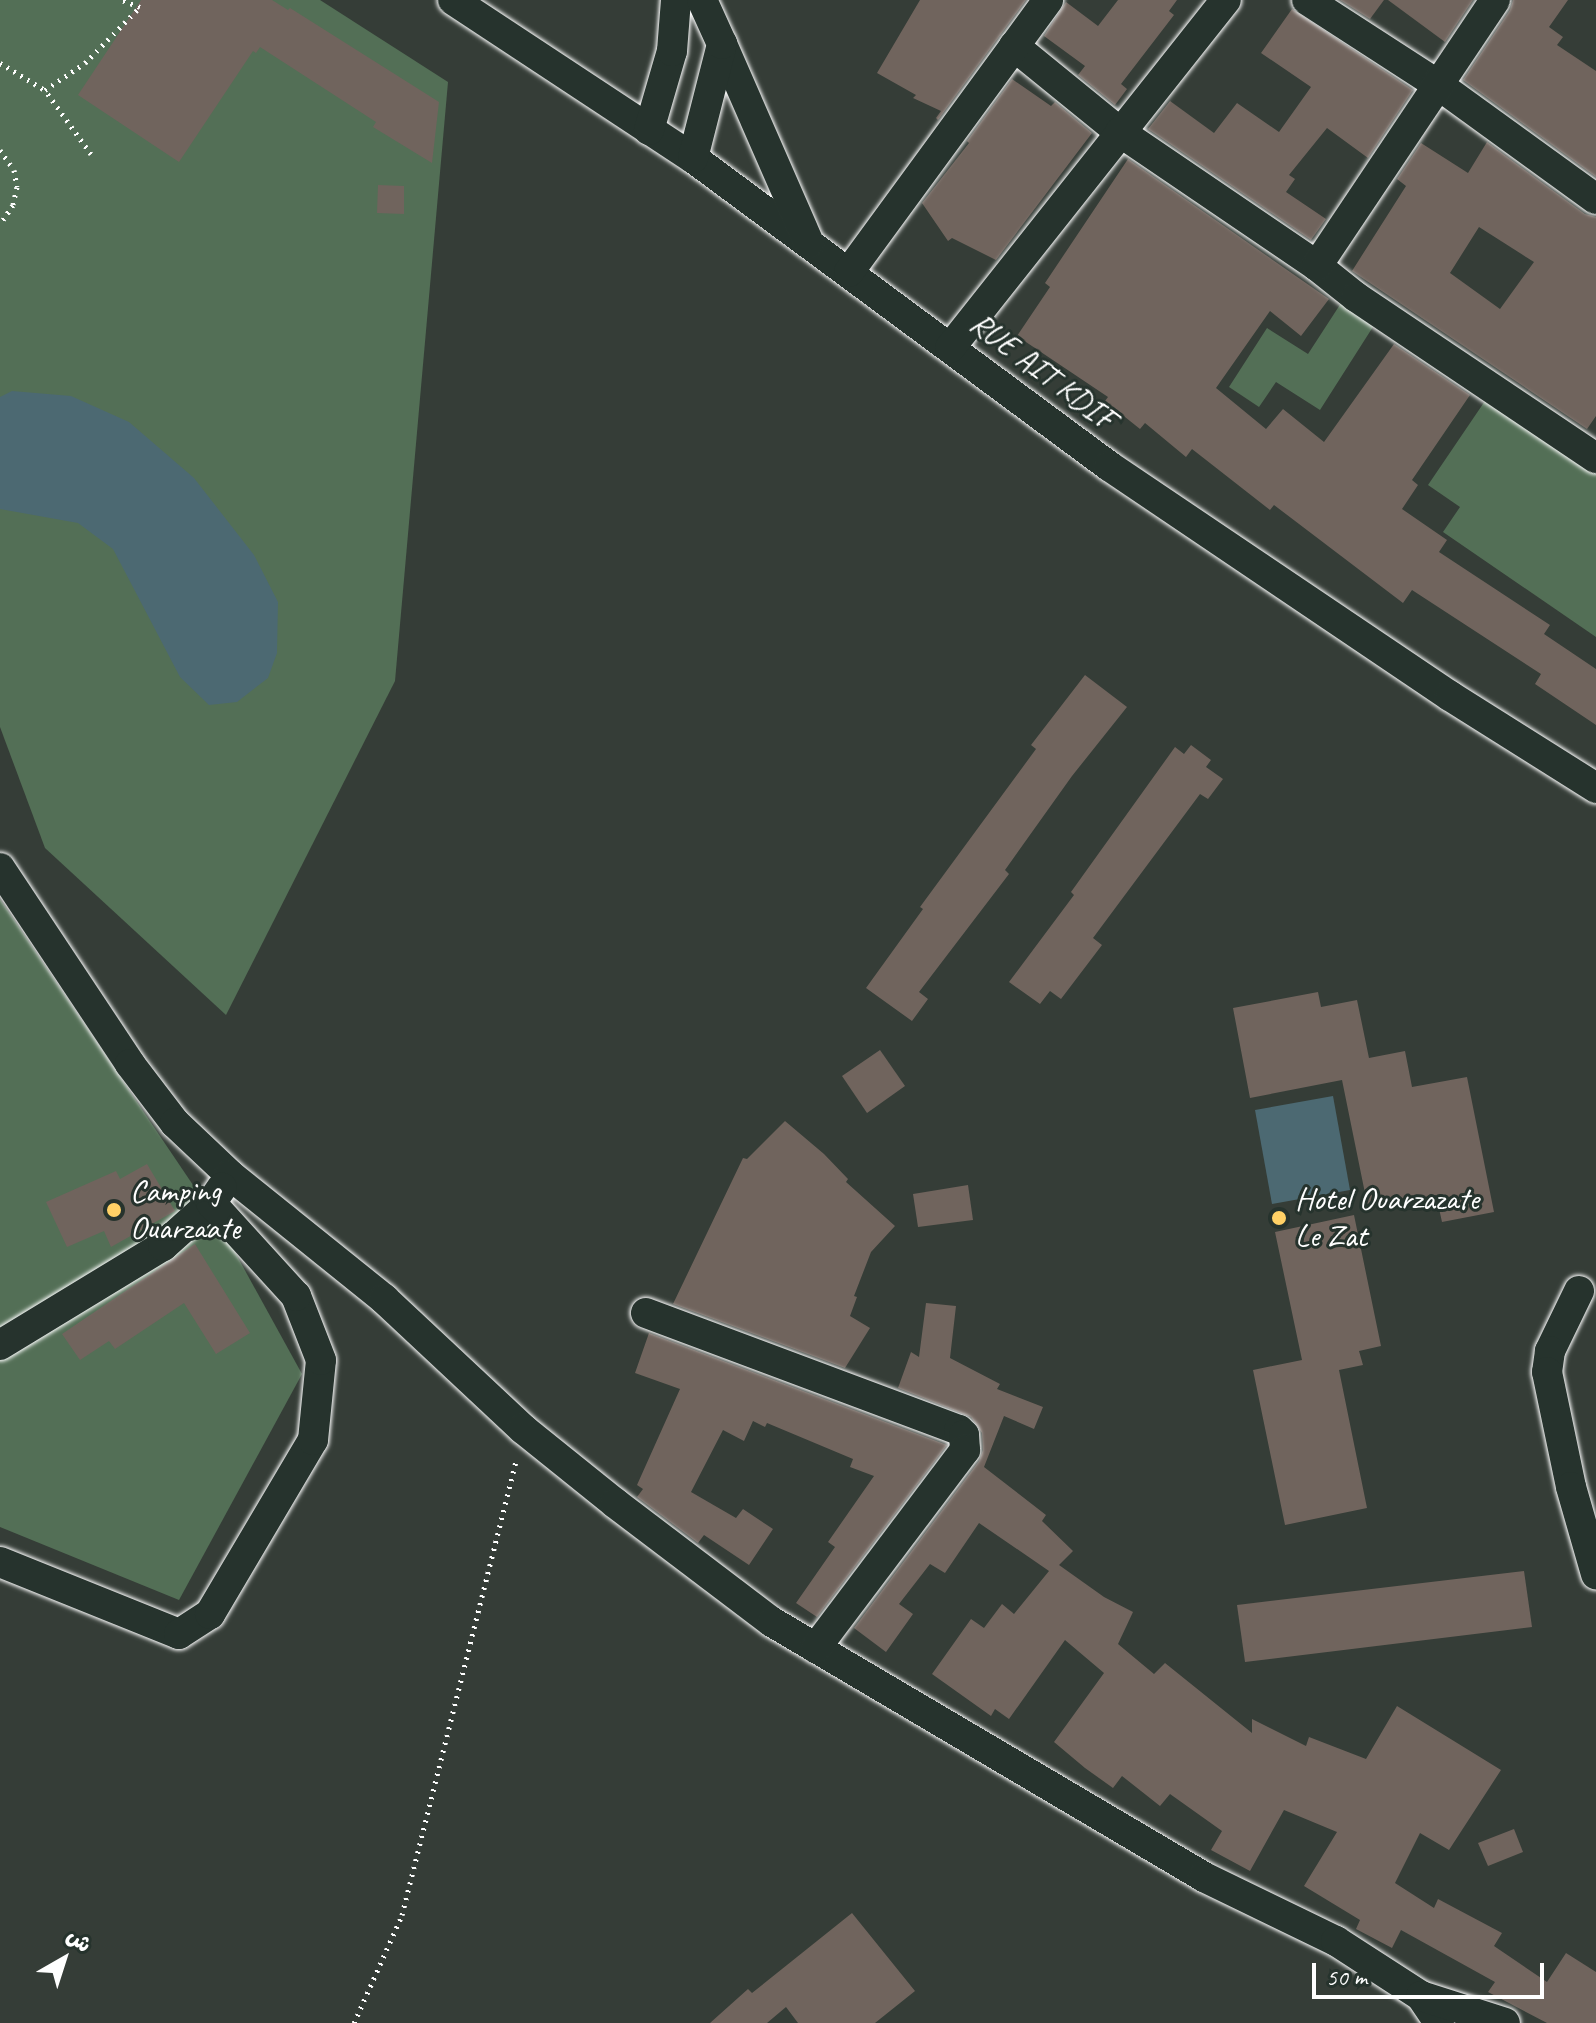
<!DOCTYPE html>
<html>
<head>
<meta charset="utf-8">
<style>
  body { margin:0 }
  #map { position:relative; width:1596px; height:2023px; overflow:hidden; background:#353d37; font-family:Caveat,"Playpen Sans Arabic",sans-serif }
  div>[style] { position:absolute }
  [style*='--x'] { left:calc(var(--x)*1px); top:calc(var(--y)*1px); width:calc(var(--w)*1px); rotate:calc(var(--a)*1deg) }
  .green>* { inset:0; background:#536f56 }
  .water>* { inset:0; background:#4c6972 }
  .building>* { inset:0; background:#70645d }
  .path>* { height:5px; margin-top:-2.5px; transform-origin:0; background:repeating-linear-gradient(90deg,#fff 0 2px,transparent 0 8px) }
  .roads { filter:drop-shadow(0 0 2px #fff) drop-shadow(0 0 2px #fff) }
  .minor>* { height:30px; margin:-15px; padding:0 15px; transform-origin:15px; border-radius:15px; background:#26332d }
  .dots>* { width:22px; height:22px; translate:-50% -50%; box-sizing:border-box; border:4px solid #26332d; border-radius:50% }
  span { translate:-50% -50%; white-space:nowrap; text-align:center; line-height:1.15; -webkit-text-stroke:6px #26332d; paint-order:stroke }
  .street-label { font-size:32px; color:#fff }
  .poi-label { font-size:32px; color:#fff }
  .left { translate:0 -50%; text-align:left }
  .north { position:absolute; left:24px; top:1919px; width:80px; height:80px; -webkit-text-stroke:6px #26332d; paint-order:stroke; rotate:39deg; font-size:22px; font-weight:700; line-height:32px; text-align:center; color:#fff }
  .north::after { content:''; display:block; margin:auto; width:28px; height:36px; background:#fff; clip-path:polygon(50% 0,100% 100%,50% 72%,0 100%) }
  .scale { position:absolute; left:1312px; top:1963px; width:232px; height:36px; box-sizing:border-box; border:4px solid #fff; border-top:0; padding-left:10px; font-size:24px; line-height:28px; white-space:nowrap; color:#fff; -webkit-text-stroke:6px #26332d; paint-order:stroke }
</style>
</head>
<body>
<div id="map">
  <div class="green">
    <i style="clip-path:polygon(0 0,320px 0,448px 82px,395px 681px,226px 1015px,45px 848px,0 727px)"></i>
    <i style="clip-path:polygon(1345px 297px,1378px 319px,1320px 410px,1276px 382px,1259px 407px,1229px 387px,1267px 328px,1308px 354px)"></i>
    <i style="clip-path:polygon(1487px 398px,1596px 473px,1596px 637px,1443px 532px,1460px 507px,1428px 485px)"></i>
    <i style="clip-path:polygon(0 899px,220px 1225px,302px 1374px,179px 1600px,0 1527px)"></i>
  </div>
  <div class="water">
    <i style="clip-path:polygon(12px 391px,71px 396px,129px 422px,194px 478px,254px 555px,278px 602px,277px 653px,268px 678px,237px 702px,209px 705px,180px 677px,113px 549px,78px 523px,0 509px,0 397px)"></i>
    <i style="clip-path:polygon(1333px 1096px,1350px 1190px,1272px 1204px,1255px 1110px)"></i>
  </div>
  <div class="building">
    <i style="clip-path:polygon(141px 0,272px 0,288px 10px,290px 8px,439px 102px,432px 163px,373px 127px,376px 122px,260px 47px,256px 53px,253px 51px,179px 162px,78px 95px)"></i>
    <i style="clip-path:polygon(920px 0,1026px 0,938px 120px,936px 118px,941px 111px,913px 98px,916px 95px,877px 73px)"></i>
    <i style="clip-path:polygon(1118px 0,1177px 0,1169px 11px,1174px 15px,1121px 84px,1127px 89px,1115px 105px,1078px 75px,1085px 66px,1044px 36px,1066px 2px,1098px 26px)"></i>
    <i style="clip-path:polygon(1340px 0,1384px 0,1370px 19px)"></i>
    <i style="clip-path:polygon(1388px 0,1473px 0,1445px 42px)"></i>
    <i style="clip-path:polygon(1513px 0,1568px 0,1549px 27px,1563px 37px,1557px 45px,1596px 71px,1596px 177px,1463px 80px,1510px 10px)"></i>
    <i style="clip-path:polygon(1292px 9px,1413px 90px,1368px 158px,1327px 128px,1289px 175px,1295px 179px,1286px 192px,1326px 219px,1311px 240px,1148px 129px,1170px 101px,1214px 133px,1237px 103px,1279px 132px,1311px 87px,1261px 53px)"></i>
    <i style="clip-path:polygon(1012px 79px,1051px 106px,1055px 102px,1092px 133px,996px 260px,952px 238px,948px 241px,922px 203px,969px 143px,967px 141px)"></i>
    <i style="clip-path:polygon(evenodd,1487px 142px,1585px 214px,1596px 217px,1596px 416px,1587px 429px,1352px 271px,1406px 186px,1397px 179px,1421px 143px,1468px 173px,1487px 142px,1479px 227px,1534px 262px,1500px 309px,1450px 273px,1479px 227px)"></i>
    <i style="clip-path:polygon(1128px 159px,1329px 299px,1301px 336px,1270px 311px,1216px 388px,1266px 429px,1283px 409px,1324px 442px,1394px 344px,1470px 395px,1412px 480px,1418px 485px,1402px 509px,1447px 540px,1439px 552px,1550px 625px,1544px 634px,1596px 669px,1596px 725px,1535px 684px,1541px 674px,1412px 590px,1403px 603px,1274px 505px,1270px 510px,1192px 449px,1186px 457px,1145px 423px,1140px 429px,1105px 401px,1108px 397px,1017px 336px,1050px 287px,1045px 283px)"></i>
    <i style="clip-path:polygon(378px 185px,404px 186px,404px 214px,377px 213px)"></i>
    <i style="clip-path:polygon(1085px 675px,1127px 707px,1072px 776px,1005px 870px,1009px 874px,919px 992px,928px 999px,912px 1021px,866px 988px,923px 909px,920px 907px,1036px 749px,1031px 745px)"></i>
    <i style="clip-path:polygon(1191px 745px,1211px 760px,1206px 767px,1223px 779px,1208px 799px,1200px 794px,1093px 938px,1102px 945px,1061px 999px,1050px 991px,1040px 1004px,1009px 982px,1074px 895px,1071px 892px,1175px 747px,1184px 754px)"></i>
    <i style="clip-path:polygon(1318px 992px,1321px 1007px,1357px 1000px,1369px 1058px,1405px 1051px,1412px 1087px,1467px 1077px,1494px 1212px,1442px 1222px,1436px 1195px,1368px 1208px,1342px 1080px,1250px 1098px,1233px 1008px)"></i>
    <i style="clip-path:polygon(880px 1050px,905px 1086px,867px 1113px,842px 1076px)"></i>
    <i style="clip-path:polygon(785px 1121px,824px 1154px,848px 1179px,846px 1182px,895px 1226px,871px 1252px,854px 1296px,857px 1297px,850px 1316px,870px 1328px,845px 1368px,673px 1304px,743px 1158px,747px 1159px)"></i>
    <i style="clip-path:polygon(147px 1164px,175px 1211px,111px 1247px,104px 1231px,67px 1247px,46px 1202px,116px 1171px,120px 1179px)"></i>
    <i style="clip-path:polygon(968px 1185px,973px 1220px,918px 1227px,913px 1194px)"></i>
    <i style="clip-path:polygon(1354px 1215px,1381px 1346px,1359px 1351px,1363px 1365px,1339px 1370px,1367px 1508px,1285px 1525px,1253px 1370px,1302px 1360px,1275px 1232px)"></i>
    <i style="clip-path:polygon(195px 1244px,250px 1333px,216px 1354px,184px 1303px,115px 1349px,109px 1341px,80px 1360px,62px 1334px)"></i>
    <i style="clip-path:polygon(926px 1303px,956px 1306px,950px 1358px,1000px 1384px,997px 1389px,1043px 1407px,1034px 1429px,1004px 1416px,984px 1467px,1046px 1515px,1042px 1521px,1073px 1551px,1059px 1565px,1104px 1597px,1133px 1612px,1118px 1644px,1154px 1674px,1165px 1663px,1252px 1733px,1252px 1719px,1306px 1746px,1309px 1737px,1366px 1759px,1397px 1706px,1501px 1770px,1449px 1850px,1420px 1833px,1395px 1883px,1434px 1908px,1438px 1899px,1502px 1933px,1494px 1946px,1547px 1982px,1566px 1953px,1596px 1972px,1596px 2023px,1547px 2023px,1488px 1992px,1495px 1982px,1401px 1930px,1392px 1948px,1356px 1929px,1360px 1920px,1304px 1886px,1337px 1832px,1284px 1810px,1250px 1871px,1211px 1850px,1222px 1831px,1170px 1794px,1160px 1806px,1122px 1776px,1113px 1788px,1085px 1768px,1054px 1742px,1104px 1673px,1065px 1640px,1009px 1719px,995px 1709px,991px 1716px,932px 1674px,971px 1619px,984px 1628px,1002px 1604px,1014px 1614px,1049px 1571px,979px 1523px,945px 1573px,930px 1564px,899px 1604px,913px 1614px,886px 1652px,854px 1628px,979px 1461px,983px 1450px,982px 1433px,971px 1417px,898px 1388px,911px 1352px,919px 1357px)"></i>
    <i style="clip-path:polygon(649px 1333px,947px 1445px,817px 1617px,796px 1603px,835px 1547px,828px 1542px,874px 1476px,850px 1467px,853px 1459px,767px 1423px,765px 1427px,753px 1421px,744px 1441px,723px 1430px,691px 1492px,736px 1518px,743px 1509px,773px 1529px,749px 1565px,704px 1535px,698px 1543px,637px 1497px,643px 1489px,637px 1485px,680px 1389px,635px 1373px)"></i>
    <i style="clip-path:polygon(1524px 1571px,1532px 1627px,1245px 1662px,1237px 1605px)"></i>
    <i style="clip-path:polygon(1514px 1829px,1523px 1852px,1488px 1866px,1478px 1843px)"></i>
    <i style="clip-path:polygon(852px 1913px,915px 1991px,875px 2023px,798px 2023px,786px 2007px,767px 2023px,710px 2023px,748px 1989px,752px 1993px)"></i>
  </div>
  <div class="path">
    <i style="--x:0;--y:63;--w:52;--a:31"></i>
    <i style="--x:0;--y:150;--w:24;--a:55"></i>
    <i style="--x:14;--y:170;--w:17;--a:80"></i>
    <i style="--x:17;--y:187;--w:18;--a:103"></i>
    <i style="--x:13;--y:205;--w:23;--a:124"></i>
    <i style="--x:91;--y:154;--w:79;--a:-125.7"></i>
    <i style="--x:45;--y:90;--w:48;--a:-34"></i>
    <i style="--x:85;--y:63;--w:78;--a:-45.5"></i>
    <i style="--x:140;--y:7;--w:19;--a:-159"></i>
    <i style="--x:354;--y:2023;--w:118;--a:-66"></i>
    <i style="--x:402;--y:1915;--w:468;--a:-75.9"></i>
  </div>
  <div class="roads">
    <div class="minor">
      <i style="--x:453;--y:0;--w:287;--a:33.4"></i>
      <i style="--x:693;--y:158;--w:518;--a:36.52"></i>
      <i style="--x:1109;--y:466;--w:411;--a:34"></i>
      <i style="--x:1450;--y:696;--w:173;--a:32.2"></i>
      <i style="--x:1307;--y:0;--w:155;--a:32.9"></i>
      <i style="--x:1437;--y:84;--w:196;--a:35.9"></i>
      <i style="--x:722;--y:44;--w:217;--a:66.4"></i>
      <i style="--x:1014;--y:46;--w:136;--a:39.1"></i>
      <i style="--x:1120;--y:132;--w:238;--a:34.2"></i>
      <i style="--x:1317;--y:266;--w:50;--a:38.5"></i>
      <i style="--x:1356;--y:297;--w:289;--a:33.9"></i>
      <i style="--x:649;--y:130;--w:82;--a:-73.8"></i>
      <i style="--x:672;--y:51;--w:51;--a:-85.5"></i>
      <i style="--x:693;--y:158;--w:118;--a:-75.7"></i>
      <i style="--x:722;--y:44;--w:48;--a:-114.4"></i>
      <i style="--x:1317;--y:266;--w:320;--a:-56.2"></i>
      <i style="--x:849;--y:272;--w:337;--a:-53.8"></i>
      <i style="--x:950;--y:348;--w:444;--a:-51.6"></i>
      <i style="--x:0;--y:868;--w:235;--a:56.4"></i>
      <i style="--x:130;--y:1064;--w:74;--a:52.7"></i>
      <i style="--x:175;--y:1123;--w:76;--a:43.4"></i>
      <i style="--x:230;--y:1175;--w:198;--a:38.8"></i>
      <i style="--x:384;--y:1299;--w:190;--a:43.1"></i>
      <i style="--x:523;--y:1429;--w:118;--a:38.8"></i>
      <i style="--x:615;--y:1503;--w:197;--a:37.2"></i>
      <i style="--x:772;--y:1622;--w:502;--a:30.55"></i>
      <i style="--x:1204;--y:1877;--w:147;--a:25.9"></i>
      <i style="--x:1336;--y:1941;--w:101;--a:32.9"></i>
      <i style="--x:1421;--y:1996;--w:32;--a:56"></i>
      <i style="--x:1579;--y:1291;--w:67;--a:115.8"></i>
      <i style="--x:1550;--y:1351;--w:21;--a:98"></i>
      <i style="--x:1547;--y:1372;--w:117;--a:78.2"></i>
      <i style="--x:1571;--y:1487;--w:91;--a:74"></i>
      <i style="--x:646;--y:1313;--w:334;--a:20.5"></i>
      <i style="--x:959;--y:1430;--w:7;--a:45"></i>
      <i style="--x:964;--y:1435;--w:15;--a:86"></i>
      <i style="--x:965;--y:1450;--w:248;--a:127"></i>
      <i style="--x:0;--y:1345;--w:191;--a:-31.3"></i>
      <i style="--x:163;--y:1246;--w:64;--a:-41.9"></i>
      <i style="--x:211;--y:1203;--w:19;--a:-55"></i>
      <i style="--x:0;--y:1562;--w:193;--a:21.9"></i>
      <i style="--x:179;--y:1634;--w:37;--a:-33"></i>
      <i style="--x:210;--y:1614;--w:202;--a:-59.4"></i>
      <i style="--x:313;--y:1440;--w:80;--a:-84.3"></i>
      <i style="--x:321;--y:1360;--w:69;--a:-111.3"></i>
      <i style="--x:296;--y:1296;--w:126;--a:-132.4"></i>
      <i style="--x:1421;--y:1996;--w:88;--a:17.8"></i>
    </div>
  </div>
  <div class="dots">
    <i style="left:114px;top:1210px;background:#ffd166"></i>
    <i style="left:1279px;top:1218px;background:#ffd166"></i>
  </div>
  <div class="street-label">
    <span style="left:1042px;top:371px;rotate:37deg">RUE AIT KDIF</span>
  </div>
  <div class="poi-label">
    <span class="left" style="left:130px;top:1210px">Camping<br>Ouarzaate</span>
    <span class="left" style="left:1295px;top:1218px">Hotel Ouarzazate<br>Le Zat</span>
  </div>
  <div class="north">ش</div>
  <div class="scale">50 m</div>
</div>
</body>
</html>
